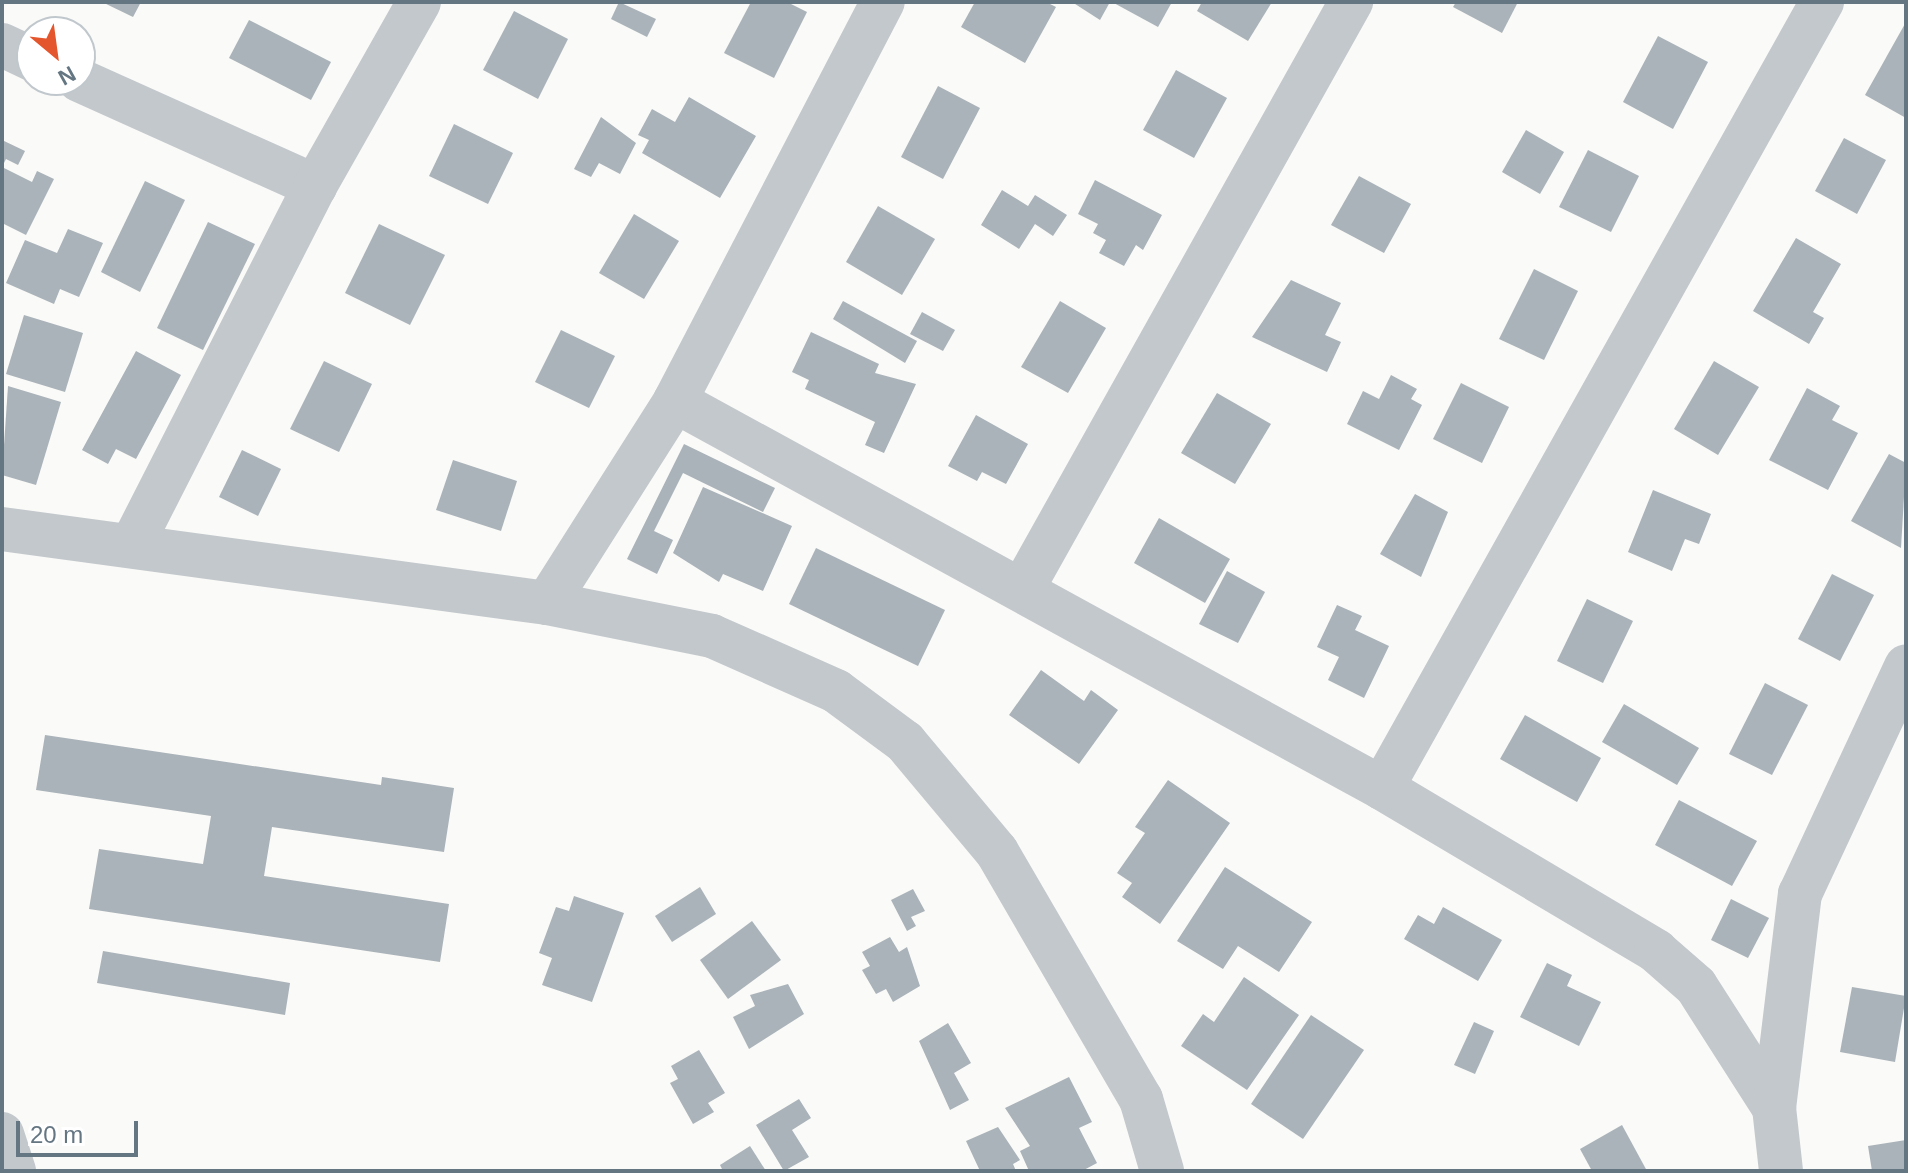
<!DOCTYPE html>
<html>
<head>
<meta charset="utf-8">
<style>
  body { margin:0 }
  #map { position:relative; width:1908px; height:1173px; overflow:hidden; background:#fafaf8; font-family:Helvetica,sans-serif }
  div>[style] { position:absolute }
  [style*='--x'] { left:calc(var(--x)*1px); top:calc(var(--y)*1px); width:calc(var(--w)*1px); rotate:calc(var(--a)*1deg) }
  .building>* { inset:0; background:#aab3b9 }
  .minor>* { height:44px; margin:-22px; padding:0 22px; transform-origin:22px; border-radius:22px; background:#c3c8cc }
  span { translate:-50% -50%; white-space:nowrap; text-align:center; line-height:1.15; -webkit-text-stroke:8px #fff; paint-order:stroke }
  .frame { position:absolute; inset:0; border:4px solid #657683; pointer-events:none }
  .north { position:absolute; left:16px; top:16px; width:80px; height:80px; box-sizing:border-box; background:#fff; border:2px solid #c1c8cd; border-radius:50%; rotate:151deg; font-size:22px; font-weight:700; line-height:32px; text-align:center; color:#657683 }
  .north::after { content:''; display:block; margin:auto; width:28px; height:36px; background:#e4572e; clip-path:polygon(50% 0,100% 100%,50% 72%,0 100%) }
  .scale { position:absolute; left:16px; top:1121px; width:122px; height:36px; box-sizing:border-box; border:4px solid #657683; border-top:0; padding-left:10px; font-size:24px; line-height:28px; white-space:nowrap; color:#657683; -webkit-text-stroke:6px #fff; paint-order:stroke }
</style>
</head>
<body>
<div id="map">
  <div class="building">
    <i style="clip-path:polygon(102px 2px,141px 2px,133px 17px)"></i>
    <i style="clip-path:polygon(619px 2px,656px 19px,647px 37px,611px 19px)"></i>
    <i style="clip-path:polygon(751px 2px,787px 2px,807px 12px,774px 78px,724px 53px)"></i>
    <i style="clip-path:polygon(975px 2px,1046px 2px,1056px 7px,1025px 63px,961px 27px)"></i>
    <i style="clip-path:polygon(1072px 2px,1110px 2px,1100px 20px)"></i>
    <i style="clip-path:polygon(1112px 2px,1172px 2px,1158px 27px)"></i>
    <i style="clip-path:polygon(1202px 2px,1272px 2px,1248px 41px,1197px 11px)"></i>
    <i style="clip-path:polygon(1456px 2px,1518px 2px,1502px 33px,1453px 7px)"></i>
    <i style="clip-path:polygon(514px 11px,568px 39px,538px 99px,483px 70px)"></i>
    <i style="clip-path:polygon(249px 20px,331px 62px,311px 100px,229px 58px)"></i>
    <i style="clip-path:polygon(1906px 22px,1906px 118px,1865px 95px)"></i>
    <i style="clip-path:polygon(1658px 36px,1708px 62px,1673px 129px,1623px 102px)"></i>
    <i style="clip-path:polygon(1176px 70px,1227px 98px,1194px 158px,1143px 130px)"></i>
    <i style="clip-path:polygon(938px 86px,980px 108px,943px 179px,901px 157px)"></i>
    <i style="clip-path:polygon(689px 97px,756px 136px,720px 198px,642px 153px,649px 140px,638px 135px,652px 109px,675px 122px)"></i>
    <i style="clip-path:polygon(601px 117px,636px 143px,620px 174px,599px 163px,591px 177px,574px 169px)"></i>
    <i style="clip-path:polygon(454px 124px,513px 153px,488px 204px,429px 176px)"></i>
    <i style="clip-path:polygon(1526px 130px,1564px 152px,1540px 194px,1502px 172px)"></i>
    <i style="clip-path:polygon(1844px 138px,1886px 160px,1857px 214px,1815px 191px)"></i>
    <i style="clip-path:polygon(2px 140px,25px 151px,18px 165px,6px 159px,2px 167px,32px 182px,37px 171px,54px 179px,26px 235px,2px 223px)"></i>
    <i style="clip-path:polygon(1588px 150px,1639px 176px,1611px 232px,1559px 207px)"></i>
    <i style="clip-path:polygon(1359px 176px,1411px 204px,1384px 253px,1331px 225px)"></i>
    <i style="clip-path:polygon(1095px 180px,1162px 215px,1143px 250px,1136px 245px,1124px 266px,1099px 253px,1106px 240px,1093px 233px,1098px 224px,1078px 214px)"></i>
    <i style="clip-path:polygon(145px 181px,185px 200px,140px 292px,101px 272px)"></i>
    <i style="clip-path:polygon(1002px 190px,1028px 206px,1035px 195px,1067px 215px,1053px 236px,1035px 224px,1019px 249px,981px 225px)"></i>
    <i style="clip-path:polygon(878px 206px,935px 239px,902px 295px,846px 262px)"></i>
    <i style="clip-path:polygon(634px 214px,679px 241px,644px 299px,599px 273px)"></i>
    <i style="clip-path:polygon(208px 222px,255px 244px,203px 350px,157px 328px)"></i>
    <i style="clip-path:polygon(379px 224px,445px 255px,410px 325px,345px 293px)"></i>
    <i style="clip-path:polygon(68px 229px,103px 243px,79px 297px,60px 289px,54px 304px,6px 283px,25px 240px,57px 253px)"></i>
    <i style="clip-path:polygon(1796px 238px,1841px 264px,1813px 312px,1824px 318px,1809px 344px,1753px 311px)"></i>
    <i style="clip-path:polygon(1534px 269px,1578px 291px,1544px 360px,1499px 339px)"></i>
    <i style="clip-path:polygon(1291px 280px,1341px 303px,1325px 335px,1341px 342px,1327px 372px,1252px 337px)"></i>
    <i style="clip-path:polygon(843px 301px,917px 341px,905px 363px,833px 319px)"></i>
    <i style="clip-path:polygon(1060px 301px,1106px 328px,1068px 393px,1021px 367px)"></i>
    <i style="clip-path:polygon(922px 312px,955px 330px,943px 351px,910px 334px)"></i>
    <i style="clip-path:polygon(24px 315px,83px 333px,65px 392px,6px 374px)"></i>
    <i style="clip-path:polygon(561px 330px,615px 356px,589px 408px,535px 382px)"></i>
    <i style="clip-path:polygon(811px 332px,879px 364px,875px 373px,916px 384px,884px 453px,865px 445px,875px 422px,805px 389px,809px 380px,792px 372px)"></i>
    <i style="clip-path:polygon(136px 351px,181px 375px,136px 459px,116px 449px,108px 464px,82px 450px)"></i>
    <i style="clip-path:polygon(324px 361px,372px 384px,339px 452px,290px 429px)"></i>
    <i style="clip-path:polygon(1714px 361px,1759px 387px,1718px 455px,1674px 429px)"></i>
    <i style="clip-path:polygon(1391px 375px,1417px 389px,1411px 399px,1422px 405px,1399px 450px,1347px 424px,1363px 391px,1379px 399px)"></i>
    <i style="clip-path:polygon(1461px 383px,1509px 407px,1482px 463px,1433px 439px)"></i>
    <i style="clip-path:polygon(8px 386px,61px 402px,36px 485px,2px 475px)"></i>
    <i style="clip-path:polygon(1807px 388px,1840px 406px,1832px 420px,1858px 433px,1828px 490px,1769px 460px)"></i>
    <i style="clip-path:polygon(1217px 393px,1271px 424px,1235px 484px,1181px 453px)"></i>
    <i style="clip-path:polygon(976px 415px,1028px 444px,1006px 484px,982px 472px,977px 481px,948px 466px)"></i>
    <i style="clip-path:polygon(684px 444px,775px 488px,763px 512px,683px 473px,654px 531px,673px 540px,657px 574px,627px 559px)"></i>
    <i style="clip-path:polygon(242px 450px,281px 469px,258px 516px,219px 497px)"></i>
    <i style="clip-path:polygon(1889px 454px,1906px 463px,1901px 548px,1851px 521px)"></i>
    <i style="clip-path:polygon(453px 460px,517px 481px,501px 531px,436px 510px)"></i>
    <i style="clip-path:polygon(703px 487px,792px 526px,763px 591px,723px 574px,719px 582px,673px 553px)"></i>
    <i style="clip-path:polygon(1653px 490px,1711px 514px,1699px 544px,1685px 539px,1672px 571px,1628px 552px)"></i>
    <i style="clip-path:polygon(1415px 494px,1448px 512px,1421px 577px,1380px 554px)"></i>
    <i style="clip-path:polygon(1159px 518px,1230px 559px,1205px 603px,1134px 563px)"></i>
    <i style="clip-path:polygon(816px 548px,945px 610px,918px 666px,789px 604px)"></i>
    <i style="clip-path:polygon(1227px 571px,1265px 592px,1238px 643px,1199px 624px)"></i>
    <i style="clip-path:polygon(1832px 574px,1874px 595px,1840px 661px,1798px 639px)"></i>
    <i style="clip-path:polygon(1587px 599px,1633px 621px,1603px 683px,1557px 661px)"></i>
    <i style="clip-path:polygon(1337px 605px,1362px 616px,1355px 630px,1389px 646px,1364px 698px,1328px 680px,1339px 657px,1317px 647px)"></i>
    <i style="clip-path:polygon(1041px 670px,1084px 701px,1091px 690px,1118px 710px,1079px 764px,1009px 715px)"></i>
    <i style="clip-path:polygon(1765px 683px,1808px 705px,1772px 775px,1729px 754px)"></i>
    <i style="clip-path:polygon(1624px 704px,1699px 748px,1677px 785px,1602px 742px)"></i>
    <i style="clip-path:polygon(1525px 715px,1601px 758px,1577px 802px,1500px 759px)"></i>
    <i style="clip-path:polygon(45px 735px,381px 785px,382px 777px,454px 788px,444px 852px,272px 827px,264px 876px,449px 904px,440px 962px,89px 909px,99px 849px,203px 864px,211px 816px,36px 790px)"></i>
    <i style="clip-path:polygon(1168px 780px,1230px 823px,1160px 924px,1122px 897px,1132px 883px,1117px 873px,1145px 833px,1135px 827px)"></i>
    <i style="clip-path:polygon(1679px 800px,1757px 841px,1732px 886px,1655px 845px)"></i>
    <i style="clip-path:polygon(1225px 867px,1312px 922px,1279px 972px,1238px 946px,1223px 969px,1177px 941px)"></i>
    <i style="clip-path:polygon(700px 887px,716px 914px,672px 942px,655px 916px)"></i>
    <i style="clip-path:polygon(913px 889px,925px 911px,911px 917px,916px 926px,907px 931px,891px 900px)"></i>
    <i style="clip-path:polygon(574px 896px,624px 913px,592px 1002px,542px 985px,552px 958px,539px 953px,556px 907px,569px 911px)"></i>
    <i style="clip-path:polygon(1731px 899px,1769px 918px,1748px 958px,1711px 940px)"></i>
    <i style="clip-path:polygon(1443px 907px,1502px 940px,1478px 981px,1404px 939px,1418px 915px,1434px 924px)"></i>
    <i style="clip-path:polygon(752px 921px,781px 960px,728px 999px,700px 960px)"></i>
    <i style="clip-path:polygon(890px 937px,899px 952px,907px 947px,920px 986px,893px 1002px,886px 989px,876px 994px,862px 970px,870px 966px,862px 952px)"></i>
    <i style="clip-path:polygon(103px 951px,290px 983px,285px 1015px,97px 983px)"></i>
    <i style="clip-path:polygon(1547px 963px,1572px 975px,1567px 986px,1601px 1002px,1579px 1046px,1520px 1017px)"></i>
    <i style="clip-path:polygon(1244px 977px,1299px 1015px,1247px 1090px,1181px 1046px,1203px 1014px,1214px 1022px)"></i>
    <i style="clip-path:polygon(788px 984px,804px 1014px,749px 1049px,733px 1017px,755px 1006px,750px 995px)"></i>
    <i style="clip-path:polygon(1852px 987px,1906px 996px,1895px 1062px,1840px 1052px)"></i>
    <i style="clip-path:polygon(1311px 1015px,1364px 1050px,1303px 1139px,1251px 1104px)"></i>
    <i style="clip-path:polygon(1474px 1022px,1494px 1031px,1475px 1074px,1454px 1065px)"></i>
    <i style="clip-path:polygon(948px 1023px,971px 1063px,954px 1073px,969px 1100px,950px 1110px,919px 1041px)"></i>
    <i style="clip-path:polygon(699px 1050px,725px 1093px,708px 1103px,714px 1112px,693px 1124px,670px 1083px,678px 1079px,671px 1066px)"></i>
    <i style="clip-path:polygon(1069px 1077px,1092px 1122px,1079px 1128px,1097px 1163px,1082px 1171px,1029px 1171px,1020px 1151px,1030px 1146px,1005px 1108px)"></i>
    <i style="clip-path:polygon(799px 1099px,811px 1118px,792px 1130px,809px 1157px,784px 1171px,756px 1125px)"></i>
    <i style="clip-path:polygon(1622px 1125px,1647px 1171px,1592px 1171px,1580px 1149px)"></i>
    <i style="clip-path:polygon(998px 1127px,1020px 1160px,1013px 1164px,1016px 1171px,980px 1171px,966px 1141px)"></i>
    <i style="clip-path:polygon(1906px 1140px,1906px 1171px,1872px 1171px,1868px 1146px)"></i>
    <i style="clip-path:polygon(750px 1146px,766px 1171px,723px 1171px,720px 1165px)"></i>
  </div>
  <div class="minor">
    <i style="--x:2;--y:45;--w:33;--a:25"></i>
    <i style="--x:79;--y:80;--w:259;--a:24.2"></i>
    <i style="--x:675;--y:401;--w:806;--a:28.7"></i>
    <i style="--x:1382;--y:788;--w:319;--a:30.7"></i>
    <i style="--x:1656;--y:951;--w:53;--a:41.2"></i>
    <i style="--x:1696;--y:986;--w:145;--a:57.4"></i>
    <i style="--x:2;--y:529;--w:550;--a:7.73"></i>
    <i style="--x:547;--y:603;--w:168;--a:11.3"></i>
    <i style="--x:712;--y:636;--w:136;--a:23.9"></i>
    <i style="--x:836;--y:691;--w:86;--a:36.5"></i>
    <i style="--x:905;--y:742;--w:143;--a:50.1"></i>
    <i style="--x:997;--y:852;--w:286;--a:59.8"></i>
    <i style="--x:1141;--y:1099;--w:75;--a:73.7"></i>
    <i style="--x:133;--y:543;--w:401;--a:-63"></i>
    <i style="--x:315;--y:186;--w:211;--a:-60.5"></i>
    <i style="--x:1023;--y:588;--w:672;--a:-60.76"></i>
    <i style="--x:547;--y:603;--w:239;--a:-57.6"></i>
    <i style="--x:675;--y:401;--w:450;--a:-62.5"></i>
    <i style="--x:1382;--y:788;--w:901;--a:-60.76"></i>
    <i style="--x:2;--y:1134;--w:39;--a:72"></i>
    <i style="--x:1781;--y:1171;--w:63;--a:-96.3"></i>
    <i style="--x:1774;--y:1108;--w:216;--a:-83.1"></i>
    <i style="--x:1800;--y:894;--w:251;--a:-65"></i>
  </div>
  <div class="frame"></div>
  <div class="north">N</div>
  <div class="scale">20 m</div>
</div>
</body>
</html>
